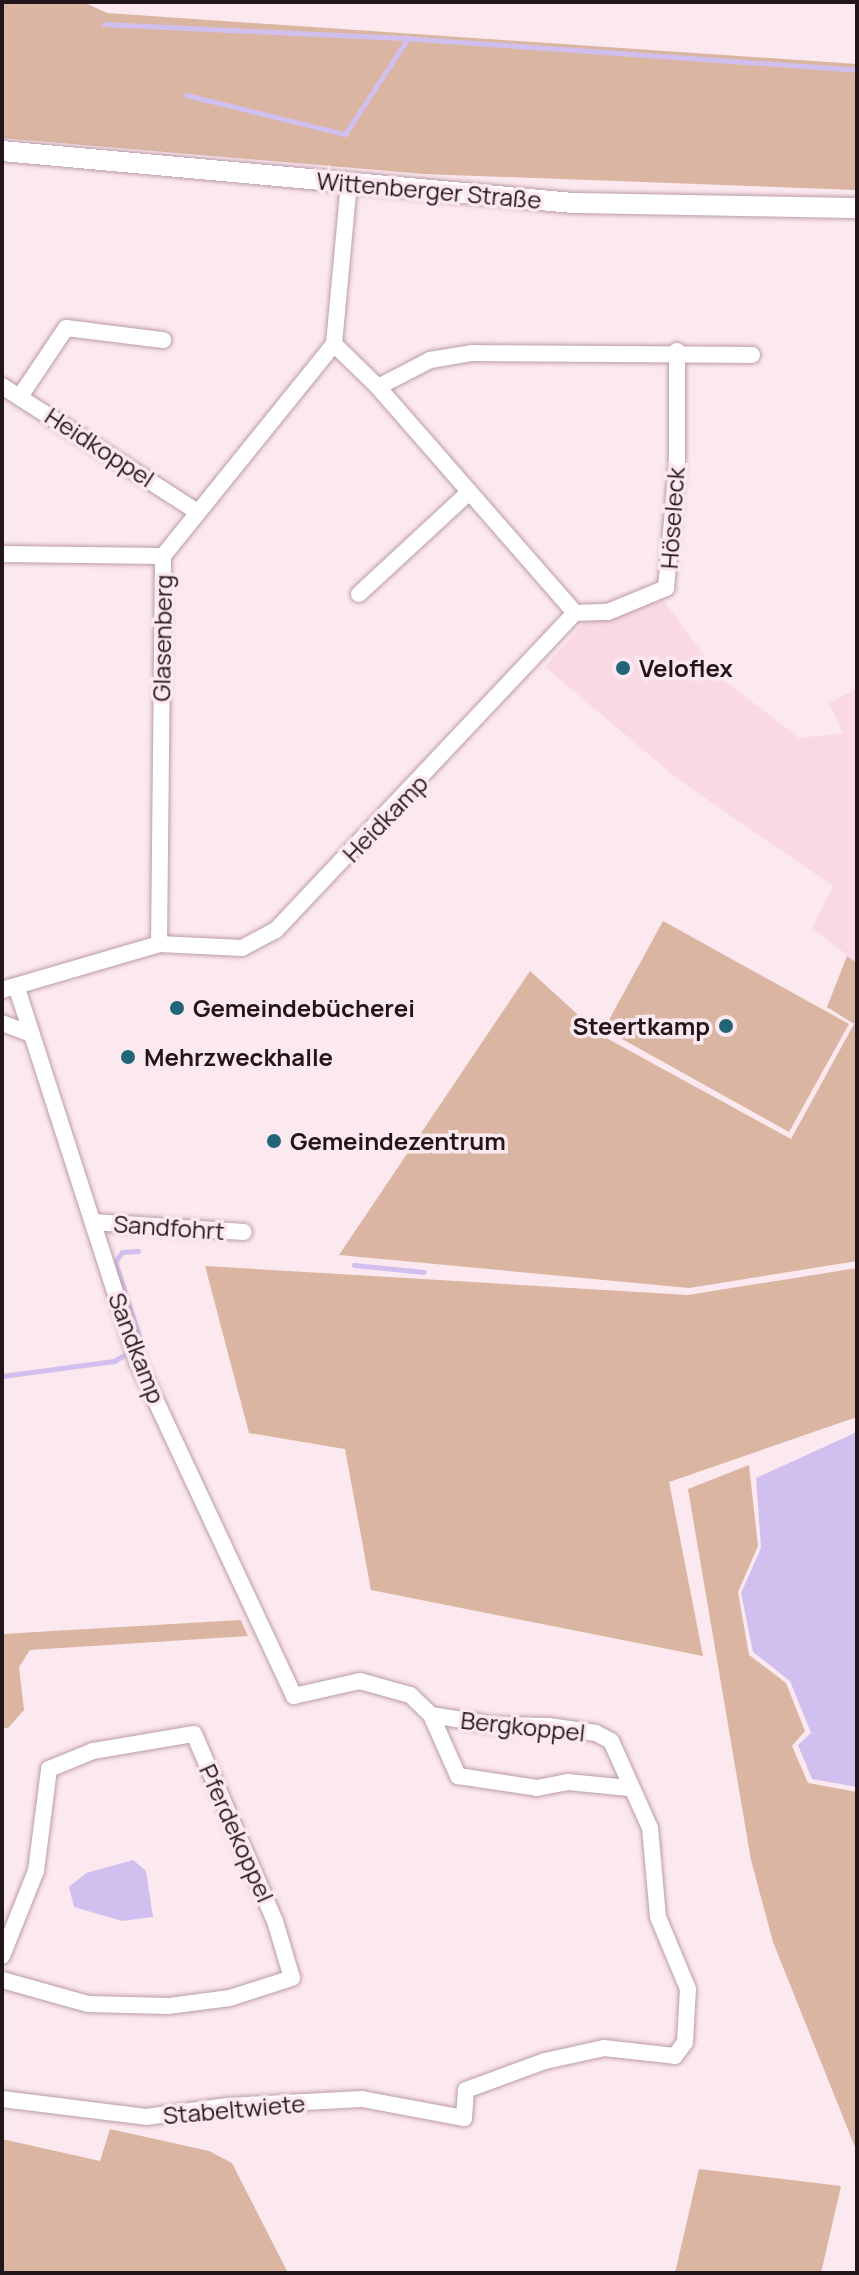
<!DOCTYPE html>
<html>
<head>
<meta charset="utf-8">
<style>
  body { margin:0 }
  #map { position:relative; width:859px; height:2275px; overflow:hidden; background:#fce8ef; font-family:Manrope,sans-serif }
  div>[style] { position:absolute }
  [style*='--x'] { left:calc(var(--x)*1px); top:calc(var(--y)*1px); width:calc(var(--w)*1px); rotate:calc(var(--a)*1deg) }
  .built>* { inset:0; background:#fad9e4 }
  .green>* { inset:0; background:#dab5a1 }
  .water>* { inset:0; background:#d1c0ef }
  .stream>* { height:5px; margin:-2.5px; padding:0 2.5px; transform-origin:2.5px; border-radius:2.5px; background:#d1c0ef }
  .roads { filter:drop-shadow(0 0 2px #bb9ca7) drop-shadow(0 0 2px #bb9ca7) }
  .minor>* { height:16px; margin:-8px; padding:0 8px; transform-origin:8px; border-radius:8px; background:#fff }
  .major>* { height:20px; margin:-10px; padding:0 10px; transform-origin:10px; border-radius:10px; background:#fff }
  .dots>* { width:22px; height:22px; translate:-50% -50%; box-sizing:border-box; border:4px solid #fce8ef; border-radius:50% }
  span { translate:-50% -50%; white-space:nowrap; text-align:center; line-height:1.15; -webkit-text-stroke:7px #fce8ef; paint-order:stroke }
  .street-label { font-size:24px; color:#22161a }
  .poi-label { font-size:24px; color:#22161a; font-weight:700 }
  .left { translate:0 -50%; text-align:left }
  .right { translate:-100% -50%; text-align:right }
  .frame { position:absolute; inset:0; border:4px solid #22161a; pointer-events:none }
</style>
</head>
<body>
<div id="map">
  <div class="built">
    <i style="clip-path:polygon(663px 600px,720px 677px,799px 738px,843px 733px,829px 703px,857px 689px,857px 963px,812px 928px,833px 886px,679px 780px,545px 667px,586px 620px)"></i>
  </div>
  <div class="green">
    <i style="clip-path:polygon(2px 2px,83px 2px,107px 13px,857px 64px,857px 190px,424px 174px,2px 138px)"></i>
    <i style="clip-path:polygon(663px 921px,849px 1024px,789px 1132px,604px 1029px)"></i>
    <i style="clip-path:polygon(847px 956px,857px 963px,857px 1261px,689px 1288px,339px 1255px,530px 971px,599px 1034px,791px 1139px,854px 1024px,827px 1007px)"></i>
    <i style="clip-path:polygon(205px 1266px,688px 1295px,857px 1268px,857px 1417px,669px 1482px,703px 1656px,371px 1590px,345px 1449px,249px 1433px)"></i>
    <i style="clip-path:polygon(749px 1465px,758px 1546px,738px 1592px,749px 1655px,786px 1683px,805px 1731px,792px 1746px,808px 1783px,857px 1792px,857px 2152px,773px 1942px,751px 1860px,688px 1489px)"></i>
    <i style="clip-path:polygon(241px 1620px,248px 1636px,30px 1650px,19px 1667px,24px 1710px,8px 1728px,2px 1728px,2px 1634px)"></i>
    <i style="clip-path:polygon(110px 2129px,209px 2151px,232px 2163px,288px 2273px,2px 2273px,2px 2139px,100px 2161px)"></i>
    <i style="clip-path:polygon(699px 2169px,841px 2186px,821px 2273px,675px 2273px)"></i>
  </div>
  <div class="water">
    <i style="clip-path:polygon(857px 1432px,857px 1787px,812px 1779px,798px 1745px,811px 1733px,790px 1681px,753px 1652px,741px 1593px,761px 1548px,756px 1478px)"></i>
    <i style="clip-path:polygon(133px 1860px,146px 1871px,153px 1917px,122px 1921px,74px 1907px,69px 1887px,86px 1873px)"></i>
  </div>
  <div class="stream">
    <i style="--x:104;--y:24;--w:299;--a:2.7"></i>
    <i style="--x:403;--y:38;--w:455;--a:4"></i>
    <i style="--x:186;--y:95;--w:164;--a:13.8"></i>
    <i style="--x:345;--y:134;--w:115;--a:-56.7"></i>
    <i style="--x:354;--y:1265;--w:70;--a:5.7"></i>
    <i style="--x:137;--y:1348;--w:6;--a:-31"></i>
    <i style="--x:142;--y:1345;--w:87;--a:-108"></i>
    <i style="--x:115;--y:1262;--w:12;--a:-55"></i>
    <i style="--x:122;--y:1252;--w:16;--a:-4"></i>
    <i style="--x:2;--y:1376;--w:113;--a:-7.6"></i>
    <i style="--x:114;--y:1361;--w:16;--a:-30"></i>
  </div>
  <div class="roads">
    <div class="minor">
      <i style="--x:334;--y:344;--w:62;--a:44.3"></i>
      <i style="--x:378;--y:387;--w:300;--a:48.9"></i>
      <i style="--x:2;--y:386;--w:231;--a:32.8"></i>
      <i style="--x:378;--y:387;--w:59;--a:-27.4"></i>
      <i style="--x:430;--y:360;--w:43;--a:-9.5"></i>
      <i style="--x:472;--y:353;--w:280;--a:0.4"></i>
      <i style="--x:21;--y:395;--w:81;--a:-56.1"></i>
      <i style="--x:66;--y:328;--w:98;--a:7.1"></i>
      <i style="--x:2;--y:554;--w:161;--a:0.7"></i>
      <i style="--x:359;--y:594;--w:150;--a:-42.8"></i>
      <i style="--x:575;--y:613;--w:33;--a:-2"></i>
      <i style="--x:608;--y:612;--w:63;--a:-22.5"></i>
      <i style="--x:666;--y:588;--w:124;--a:-84.9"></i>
      <i style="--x:677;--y:464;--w:113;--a:-90"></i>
      <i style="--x:159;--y:944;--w:388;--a:-89.4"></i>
      <i style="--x:163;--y:556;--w:272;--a:-51.1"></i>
      <i style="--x:334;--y:344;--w:162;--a:-84.7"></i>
      <i style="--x:2;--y:990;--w:164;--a:-16.3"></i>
      <i style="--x:159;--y:944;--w:83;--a:2.8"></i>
      <i style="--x:242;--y:948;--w:38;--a:-28"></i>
      <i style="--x:276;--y:930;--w:436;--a:-46.7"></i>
      <i style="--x:2;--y:1023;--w:30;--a:21"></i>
      <i style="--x:93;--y:1222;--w:151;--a:3.8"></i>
      <i style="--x:431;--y:1715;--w:67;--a:66.1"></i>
      <i style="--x:458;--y:1776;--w:80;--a:8.6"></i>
      <i style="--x:537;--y:1788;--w:32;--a:-11"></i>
      <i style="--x:568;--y:1782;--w:61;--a:5.6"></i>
      <i style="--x:2;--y:1956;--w:92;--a:-68.2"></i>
      <i style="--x:36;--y:1871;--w:103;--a:-82.7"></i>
      <i style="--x:49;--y:1769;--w:48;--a:-22.2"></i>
      <i style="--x:93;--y:1751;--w:102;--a:-9.6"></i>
      <i style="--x:194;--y:1734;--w:204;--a:66.6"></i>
      <i style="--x:275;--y:1921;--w:59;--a:73.4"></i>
      <i style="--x:292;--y:1978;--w:65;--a:162.1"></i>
      <i style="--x:230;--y:1998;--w:63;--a:172.6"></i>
      <i style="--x:168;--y:2006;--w:80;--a:-178.6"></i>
      <i style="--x:88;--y:2004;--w:89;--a:-164.4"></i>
      <i style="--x:2;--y:2099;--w:145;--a:7.1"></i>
      <i style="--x:146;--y:2117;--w:83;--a:-7.6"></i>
      <i style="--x:228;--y:2106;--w:134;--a:-3"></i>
      <i style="--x:362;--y:2099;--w:104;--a:10.6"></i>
      <i style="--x:464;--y:2118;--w:28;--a:-86"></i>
      <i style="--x:466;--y:2090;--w:84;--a:-20.2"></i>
      <i style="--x:545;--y:2061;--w:60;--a:-12.4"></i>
      <i style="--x:604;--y:2048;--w:71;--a:6.4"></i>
      <i style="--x:675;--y:2056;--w:17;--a:-54"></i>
      <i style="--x:685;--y:2042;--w:53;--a:-86.8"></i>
      <i style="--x:688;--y:1989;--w:78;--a:-112.6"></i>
      <i style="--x:658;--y:1917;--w:89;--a:-95.1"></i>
      <i style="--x:650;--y:1828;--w:95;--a:-114.1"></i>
      <i style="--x:611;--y:1741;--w:17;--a:-152"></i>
      <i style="--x:596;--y:1733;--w:48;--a:-171.5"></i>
      <i style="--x:549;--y:1726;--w:55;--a:-179"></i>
      <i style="--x:494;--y:1725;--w:64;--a:-171"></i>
      <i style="--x:431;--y:1715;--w:29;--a:-136"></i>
      <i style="--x:410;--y:1695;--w:52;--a:-164.4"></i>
      <i style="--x:360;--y:1681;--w:68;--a:167.2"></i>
      <i style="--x:294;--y:1696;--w:368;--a:-115.1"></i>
      <i style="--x:138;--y:1363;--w:396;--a:-107.9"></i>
    </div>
    <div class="major">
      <i style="--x:2;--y:151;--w:573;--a:5.2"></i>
      <i style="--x:573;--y:203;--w:284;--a:1"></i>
    </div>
  </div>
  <div class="dots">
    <i style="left:623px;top:668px;background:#226578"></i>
    <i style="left:177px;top:1008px;background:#226578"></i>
    <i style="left:726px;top:1026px;background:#226578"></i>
    <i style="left:128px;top:1057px;background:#226578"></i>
    <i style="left:274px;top:1141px;background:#226578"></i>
  </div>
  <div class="street-label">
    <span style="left:429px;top:190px;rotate:5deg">Wittenberger Straße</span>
    <span style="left:100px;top:447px;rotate:33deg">Heidkoppel</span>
    <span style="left:672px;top:518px;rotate:-86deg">Höseleck</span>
    <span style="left:162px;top:638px;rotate:-89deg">Glasenberg</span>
    <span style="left:385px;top:818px;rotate:-46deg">Heidkamp</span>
    <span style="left:169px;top:1227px;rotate:4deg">Sandfohrt</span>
    <span style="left:137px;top:1348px;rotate:69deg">Sandkamp</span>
    <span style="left:523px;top:1726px;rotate:6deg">Bergkoppel</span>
    <span style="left:237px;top:1833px;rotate:66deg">Pferdekoppel</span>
    <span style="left:234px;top:2109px;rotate:-5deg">Stabeltwiete</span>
  </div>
  <div class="poi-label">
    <span class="left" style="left:639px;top:668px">Veloflex</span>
    <span class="left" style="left:193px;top:1008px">Gemeindebücherei</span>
    <span class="right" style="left:710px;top:1026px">Steertkamp</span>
    <span class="left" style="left:144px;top:1057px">Mehrzweckhalle</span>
    <span class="left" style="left:290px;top:1141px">Gemeindezentrum</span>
  </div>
  <div class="frame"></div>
</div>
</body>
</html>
